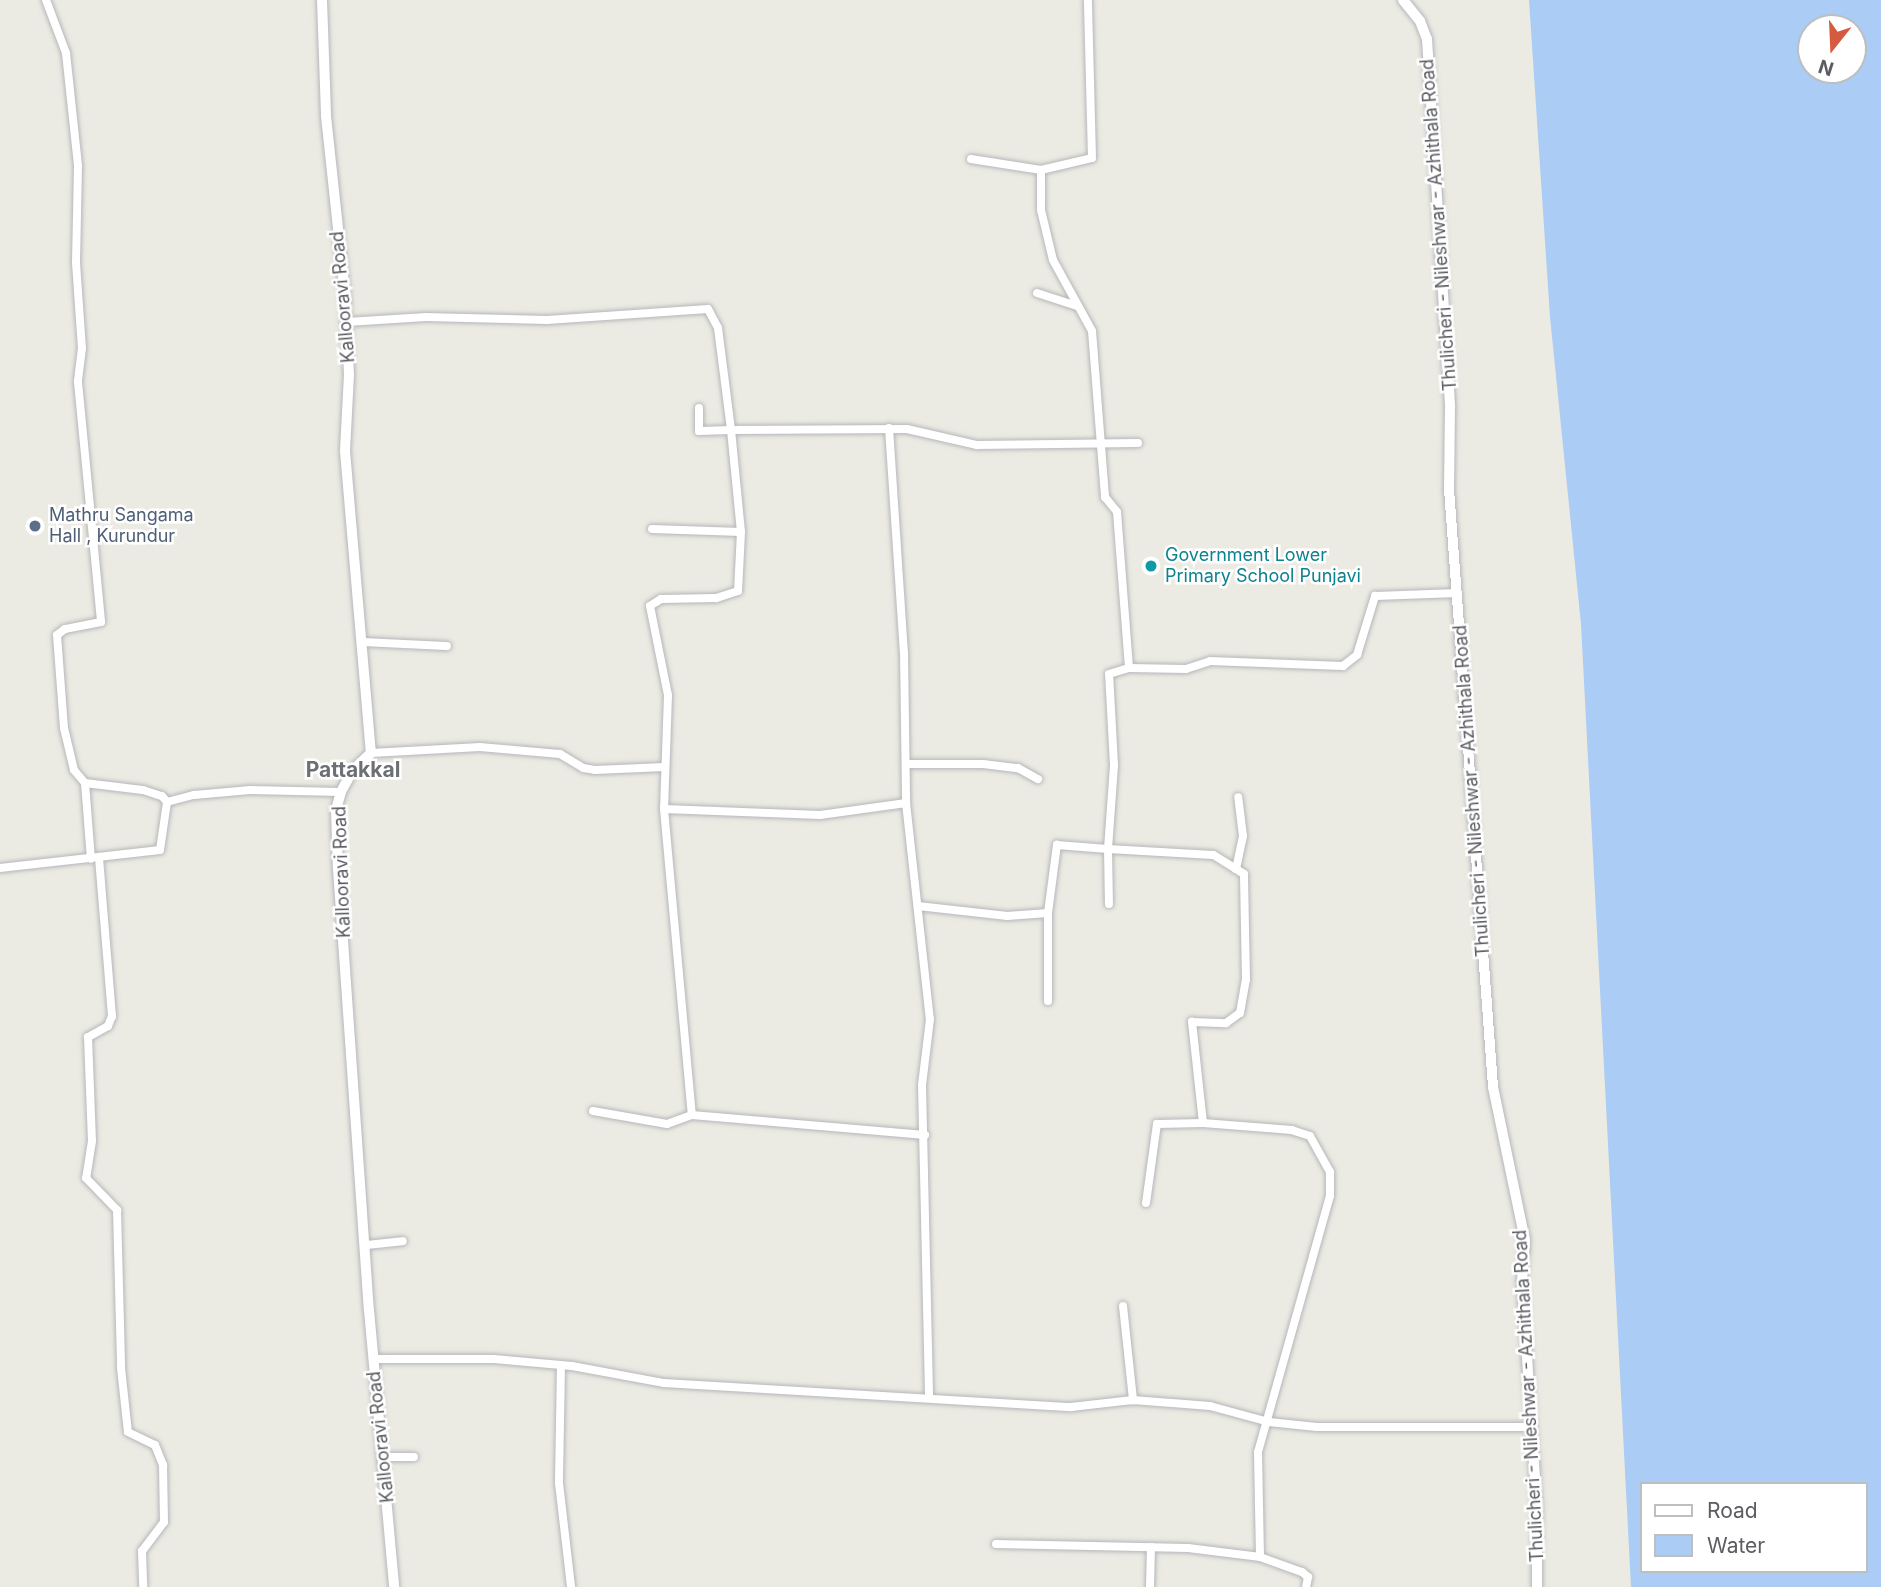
<!DOCTYPE html>
<html>
<head>
<meta charset="utf-8">
<style>
  body { margin:0 }
  #map { position:relative; width:1881px; height:1587px; overflow:hidden; background:#ecebe3; font-family:Inter,sans-serif }
  div>[style] { position:absolute }
  [style*='--x'] { left:calc(var(--x)*1px); top:calc(var(--y)*1px); width:calc(var(--w)*1px); rotate:calc(var(--a)*1deg) }
  .water>* { inset:0; background:#aaccf5 }
  .roads { filter:drop-shadow(0 0 2px #b5b7bb) drop-shadow(0 0 2px #b5b7bb) }
  .street>* { height:8px; margin:-4px; padding:0 4px; transform-origin:4px; border-radius:4px; background:#fff }
  .secondary>* { height:10px; margin:-5px; padding:0 5px; transform-origin:5px; border-radius:5px; background:#fff }
  .dots>* { width:19px; height:19px; translate:-50% -50%; box-sizing:border-box; border:4px solid #fff; border-radius:50% }
  span { translate:-50% -50%; white-space:nowrap; text-align:center; line-height:1.15; -webkit-text-stroke:5px #fff; paint-order:stroke }
  .street-label { font-size:18px; color:#5b5d62 }
  .service-label { font-size:18px; color:#4e5e75 }
  .left { translate:0 -50%; text-align:left }
  .culture-label { font-size:18px; color:#0d838f }
  .quarter-label { font-size:21px; color:#6c6f73; font-weight:700 }
  .legend { position:absolute; left:1640px; top:1482px; width:228px; height:91px; box-sizing:border-box; background:#fff; border:2px solid #bdbec0; margin:0; padding:9px 12px; list-style:none; font-size:21px; color:#5b5d62 }
  .legend li { display:flex; align-items:center; gap:14px; height:35px }
  .legend b { width:35px; border:2px solid #bdbec0 }
  .north { position:absolute; left:1797px; top:14px; width:70px; height:70px; box-sizing:border-box; background:#fff; border:2px solid #bdbec0; border-radius:50%; rotate:198deg; font-size:19px; font-weight:700; line-height:28px; text-align:center; color:#5b5d62 }
  .north::after { content:''; display:block; margin:auto; width:24px; height:32px; background:#d55b40; clip-path:polygon(50% 0,100% 100%,50% 72%,0 100%) }
</style>
</head>
<body>
<div id="map">
  <div class="water">
    <i style="clip-path:polygon(evenodd,1529px 0,1881px 0,1881px 1587px,1631px 1587px,1581px 624px,1550px 317px,1529px 0,1811px 28px,1853px 28px,1853px 70px,1811px 70px,1811px 28px,1529px 0,1641px 1484px,1865px 1484px,1865px 1571px,1641px 1571px,1641px 1484px)"></i>
  </div>
  <div class="roads">
    <div class="street">
      <i style="--x:46;--y:0;--w:57;--a:69.3"></i>
      <i style="--x:66;--y:53;--w:114;--a:83.9"></i>
      <i style="--x:78;--y:166;--w:97;--a:91.2"></i>
      <i style="--x:76;--y:263;--w:85;--a:86"></i>
      <i style="--x:82;--y:348;--w:34;--a:97"></i>
      <i style="--x:78;--y:382;--w:241;--a:84.5"></i>
      <i style="--x:101;--y:622;--w:37;--a:169"></i>
      <i style="--x:65;--y:629;--w:10;--a:143"></i>
      <i style="--x:57;--y:635;--w:93;--a:85.7"></i>
      <i style="--x:64;--y:728;--w:43;--a:76.6"></i>
      <i style="--x:74;--y:770;--w:17;--a:50"></i>
      <i style="--x:85;--y:783;--w:76;--a:85.5"></i>
      <i style="--x:971;--y:159;--w:71;--a:8.9"></i>
      <i style="--x:1041;--y:170;--w:40;--a:90"></i>
      <i style="--x:1041;--y:210;--w:51;--a:76.5"></i>
      <i style="--x:1053;--y:260;--w:81;--a:61.2"></i>
      <i style="--x:1092;--y:331;--w:167;--a:85.5"></i>
      <i style="--x:1105;--y:497;--w:19;--a:51"></i>
      <i style="--x:1117;--y:512;--w:156;--a:85.6"></i>
      <i style="--x:1041;--y:170;--w:52;--a:-13.2"></i>
      <i style="--x:1092;--y:158;--w:158;--a:-91.5"></i>
      <i style="--x:1037;--y:293;--w:42;--a:18"></i>
      <i style="--x:347;--y:322;--w:79;--a:-3.6"></i>
      <i style="--x:426;--y:317;--w:121;--a:1.4"></i>
      <i style="--x:547;--y:320;--w:161;--a:-3.9"></i>
      <i style="--x:708;--y:309;--w:21;--a:62"></i>
      <i style="--x:718;--y:328;--w:103;--a:82.7"></i>
      <i style="--x:731;--y:430;--w:176;--a:-0.3"></i>
      <i style="--x:907;--y:429;--w:72;--a:12.9"></i>
      <i style="--x:977;--y:445;--w:161;--a:-0.7"></i>
      <i style="--x:699;--y:408;--w:23;--a:90"></i>
      <i style="--x:699;--y:431;--w:32;--a:-2"></i>
      <i style="--x:731;--y:430;--w:102;--a:84.4"></i>
      <i style="--x:741;--y:532;--w:59;--a:92.9"></i>
      <i style="--x:738;--y:591;--w:23;--a:162"></i>
      <i style="--x:716;--y:598;--w:55;--a:179"></i>
      <i style="--x:661;--y:599;--w:13;--a:148"></i>
      <i style="--x:650;--y:606;--w:91;--a:78.6"></i>
      <i style="--x:668;--y:695;--w:114;--a:92"></i>
      <i style="--x:664;--y:809;--w:307;--a:84.8"></i>
      <i style="--x:692;--y:1115;--w:234;--a:4.9"></i>
      <i style="--x:889;--y:428;--w:225;--a:86.2"></i>
      <i style="--x:904;--y:652;--w:151;--a:89.2"></i>
      <i style="--x:906;--y:803;--w:217;--a:83.7"></i>
      <i style="--x:930;--y:1019;--w:66;--a:96.9"></i>
      <i style="--x:922;--y:1085;--w:311;--a:88.7"></i>
      <i style="--x:652;--y:529;--w:89;--a:1.9"></i>
      <i style="--x:362;--y:642;--w:85;--a:2.7"></i>
      <i style="--x:371;--y:753;--w:109;--a:-3.2"></i>
      <i style="--x:480;--y:747;--w:80;--a:5"></i>
      <i style="--x:560;--y:754;--w:27;--a:31"></i>
      <i style="--x:583;--y:768;--w:12;--a:9"></i>
      <i style="--x:595;--y:770;--w:70;--a:-2.5"></i>
      <i style="--x:908;--y:764;--w:75;--a:0"></i>
      <i style="--x:983;--y:764;--w:35;--a:7"></i>
      <i style="--x:1018;--y:768;--w:23;--a:29"></i>
      <i style="--x:85;--y:783;--w:58;--a:6.9"></i>
      <i style="--x:143;--y:790;--w:20;--a:18"></i>
      <i style="--x:162;--y:796;--w:8;--a:50"></i>
      <i style="--x:664;--y:809;--w:156;--a:2.2"></i>
      <i style="--x:820;--y:815;--w:87;--a:-7.9"></i>
      <i style="--x:99;--y:858;--w:159;--a:85.3"></i>
      <i style="--x:112;--y:1016;--w:11;--a:112"></i>
      <i style="--x:108;--y:1026;--w:23;--a:151"></i>
      <i style="--x:88;--y:1037;--w:104;--a:87.8"></i>
      <i style="--x:92;--y:1141;--w:37;--a:99"></i>
      <i style="--x:86;--y:1178;--w:45;--a:45.9"></i>
      <i style="--x:117;--y:1210;--w:158;--a:88.5"></i>
      <i style="--x:121;--y:1368;--w:64;--a:83.8"></i>
      <i style="--x:128;--y:1432;--w:30;--a:26"></i>
      <i style="--x:155;--y:1445;--w:22;--a:68"></i>
      <i style="--x:163;--y:1465;--w:57;--a:89"></i>
      <i style="--x:164;--y:1522;--w:36;--a:127"></i>
      <i style="--x:142;--y:1551;--w:36;--a:88"></i>
      <i style="--x:0;--y:868;--w:161;--a:-6.4"></i>
      <i style="--x:160;--y:850;--w:49;--a:-81.7"></i>
      <i style="--x:167;--y:802;--w:28;--a:-15"></i>
      <i style="--x:194;--y:795;--w:56;--a:-5.1"></i>
      <i style="--x:250;--y:790;--w:91;--a:1.3"></i>
      <i style="--x:1236;--y:869;--w:34;--a:-78"></i>
      <i style="--x:1243;--y:836;--w:39;--a:-97"></i>
      <i style="--x:918;--y:906;--w:90;--a:6.4"></i>
      <i style="--x:1007;--y:916;--w:41;--a:-4.2"></i>
      <i style="--x:1048;--y:1001;--w:88;--a:-90"></i>
      <i style="--x:1048;--y:913;--w:69;--a:-82.5"></i>
      <i style="--x:1057;--y:845;--w:51;--a:4.5"></i>
      <i style="--x:1108;--y:849;--w:55;--a:89"></i>
      <i style="--x:593;--y:1111;--w:75;--a:10"></i>
      <i style="--x:667;--y:1124;--w:27;--a:-20"></i>
      <i style="--x:1146;--y:1203;--w:80;--a:-82.1"></i>
      <i style="--x:1157;--y:1124;--w:46;--a:-1.2"></i>
      <i style="--x:366;--y:1245;--w:37;--a:-6"></i>
      <i style="--x:1123;--y:1306;--w:95;--a:83.9"></i>
      <i style="--x:374;--y:1359;--w:120;--a:0"></i>
      <i style="--x:494;--y:1359;--w:78;--a:5.1"></i>
      <i style="--x:572;--y:1366;--w:94;--a:10.5"></i>
      <i style="--x:664;--y:1383;--w:408;--a:3.4"></i>
      <i style="--x:1071;--y:1407;--w:62;--a:-6.4"></i>
      <i style="--x:1133;--y:1400;--w:77;--a:4.5"></i>
      <i style="--x:1210;--y:1406;--w:61;--a:15.2"></i>
      <i style="--x:1269;--y:1422;--w:48;--a:5.9"></i>
      <i style="--x:1317;--y:1427;--w:214;--a:0"></i>
      <i style="--x:561;--y:1365;--w:118;--a:91"></i>
      <i style="--x:559;--y:1483;--w:105;--a:83.4"></i>
      <i style="--x:383;--y:1457;--w:31;--a:0"></i>
      <i style="--x:996;--y:1544;--w:192;--a:1.2"></i>
      <i style="--x:1188;--y:1548;--w:73;--a:7.1"></i>
      <i style="--x:1260;--y:1557;--w:45;--a:19.7"></i>
      <i style="--x:1302;--y:1572;--w:8;--a:40"></i>
      <i style="--x:1308;--y:1577;--w:10;--a:101"></i>
      <i style="--x:1260;--y:1557;--w:105;--a:-91.1"></i>
      <i style="--x:1258;--y:1452;--w:266;--a:-74.3"></i>
      <i style="--x:1330;--y:1196;--w:24;--a:-90"></i>
      <i style="--x:1330;--y:1172;--w:41;--a:-119.1"></i>
      <i style="--x:1310;--y:1136;--w:19;--a:-162"></i>
      <i style="--x:1292;--y:1130;--w:89;--a:-175.5"></i>
      <i style="--x:1203;--y:1123;--w:102;--a:-96.2"></i>
      <i style="--x:1192;--y:1022;--w:34;--a:2"></i>
      <i style="--x:1226;--y:1023;--w:17;--a:-36"></i>
      <i style="--x:1240;--y:1013;--w:34;--a:-80"></i>
      <i style="--x:1246;--y:980;--w:106;--a:-91.1"></i>
      <i style="--x:1244;--y:874;--w:36;--a:-148"></i>
      <i style="--x:1213;--y:855;--w:105;--a:-176.7"></i>
      <i style="--x:1108;--y:849;--w:84;--a:-85.9"></i>
      <i style="--x:1114;--y:765;--w:91;--a:-93.1"></i>
      <i style="--x:1109;--y:674;--w:21;--a:-17"></i>
      <i style="--x:1129;--y:668;--w:57;--a:1"></i>
      <i style="--x:1186;--y:669;--w:25;--a:-18"></i>
      <i style="--x:1210;--y:661;--w:133;--a:2.2"></i>
      <i style="--x:1343;--y:666;--w:18;--a:-38"></i>
      <i style="--x:1357;--y:655;--w:62;--a:-73"></i>
      <i style="--x:1375;--y:596;--w:83;--a:-2.1"></i>
      <i style="--x:1150;--y:1587;--w:40;--a:-88.6"></i>
    </div>
    <div class="secondary">
      <i style="--x:322;--y:0;--w:116;--a:88"></i>
      <i style="--x:326;--y:116;--w:178;--a:83.9"></i>
      <i style="--x:345;--y:293;--w:81;--a:87.2"></i>
      <i style="--x:349;--y:374;--w:77;--a:93"></i>
      <i style="--x:345;--y:451;--w:303;--a:85.1"></i>
      <i style="--x:371;--y:753;--w:25;--a:137"></i>
      <i style="--x:353;--y:770;--w:25;--a:119"></i>
      <i style="--x:341;--y:792;--w:19;--a:106"></i>
      <i style="--x:336;--y:810;--w:59;--a:88.1"></i>
      <i style="--x:338;--y:869;--w:442;--a:86"></i>
      <i style="--x:369;--y:1310;--w:278;--a:84.8"></i>
      <i style="--x:1403;--y:0;--w:27;--a:51"></i>
      <i style="--x:1420;--y:21;--w:19;--a:69"></i>
      <i style="--x:1427;--y:39;--w:369;--a:86.4"></i>
      <i style="--x:1450;--y:407;--w:82;--a:90.7"></i>
      <i style="--x:1449;--y:489;--w:600;--a:85.79"></i>
      <i style="--x:1493;--y:1087;--w:156;--a:78.2"></i>
      <i style="--x:1525;--y:1240;--w:42;--a:94.1"></i>
      <i style="--x:1522;--y:1282;--w:228;--a:86.2"></i>
      <i style="--x:1537;--y:1510;--w:77;--a:90"></i>
    </div>
  </div>
  <div class="dots">
    <i style="left:35px;top:526px;background:#5c6f8a"></i>
    <i style="left:1151px;top:566px;background:#0f9aa8"></i>
  </div>
  <div class="street-label">
    <span style="left:1439px;top:225px;rotate:-94deg">Thulicheri - Nileshwar - Azhithala Road</span>
    <span style="left:343px;top:297px;rotate:-95deg">Kallooravi Road</span>
    <span style="left:1472px;top:791px;rotate:-94deg">Thulicheri - Nileshwar - Azhithala Road</span>
    <span style="left:342px;top:872px;rotate:-92deg">Kallooravi Road</span>
    <span style="left:1529px;top:1396px;rotate:-93deg">Thulicheri - Nileshwar - Azhithala Road</span>
    <span style="left:381px;top:1437px;rotate:-96deg">Kallooravi Road</span>
  </div>
  <div class="service-label">
    <span class="left" style="left:49px;top:526px">Mathru Sangama<br>Hall , Kurundur</span>
  </div>
  <div class="culture-label">
    <span class="left" style="left:1165px;top:566px">Government Lower<br>Primary School Punjavi</span>
  </div>
  <div class="quarter-label">
    <span style="left:353px;top:770px">Pattakkal</span>
  </div>
  <ul class="legend">
  <li><b style="height:9px;background:#fff"></b>Road</li>
  <li><b style="height:19px;background:#aaccf5"></b>Water</li>
  </ul>
  <div class="north">N</div>
</div>
</body>
</html>
